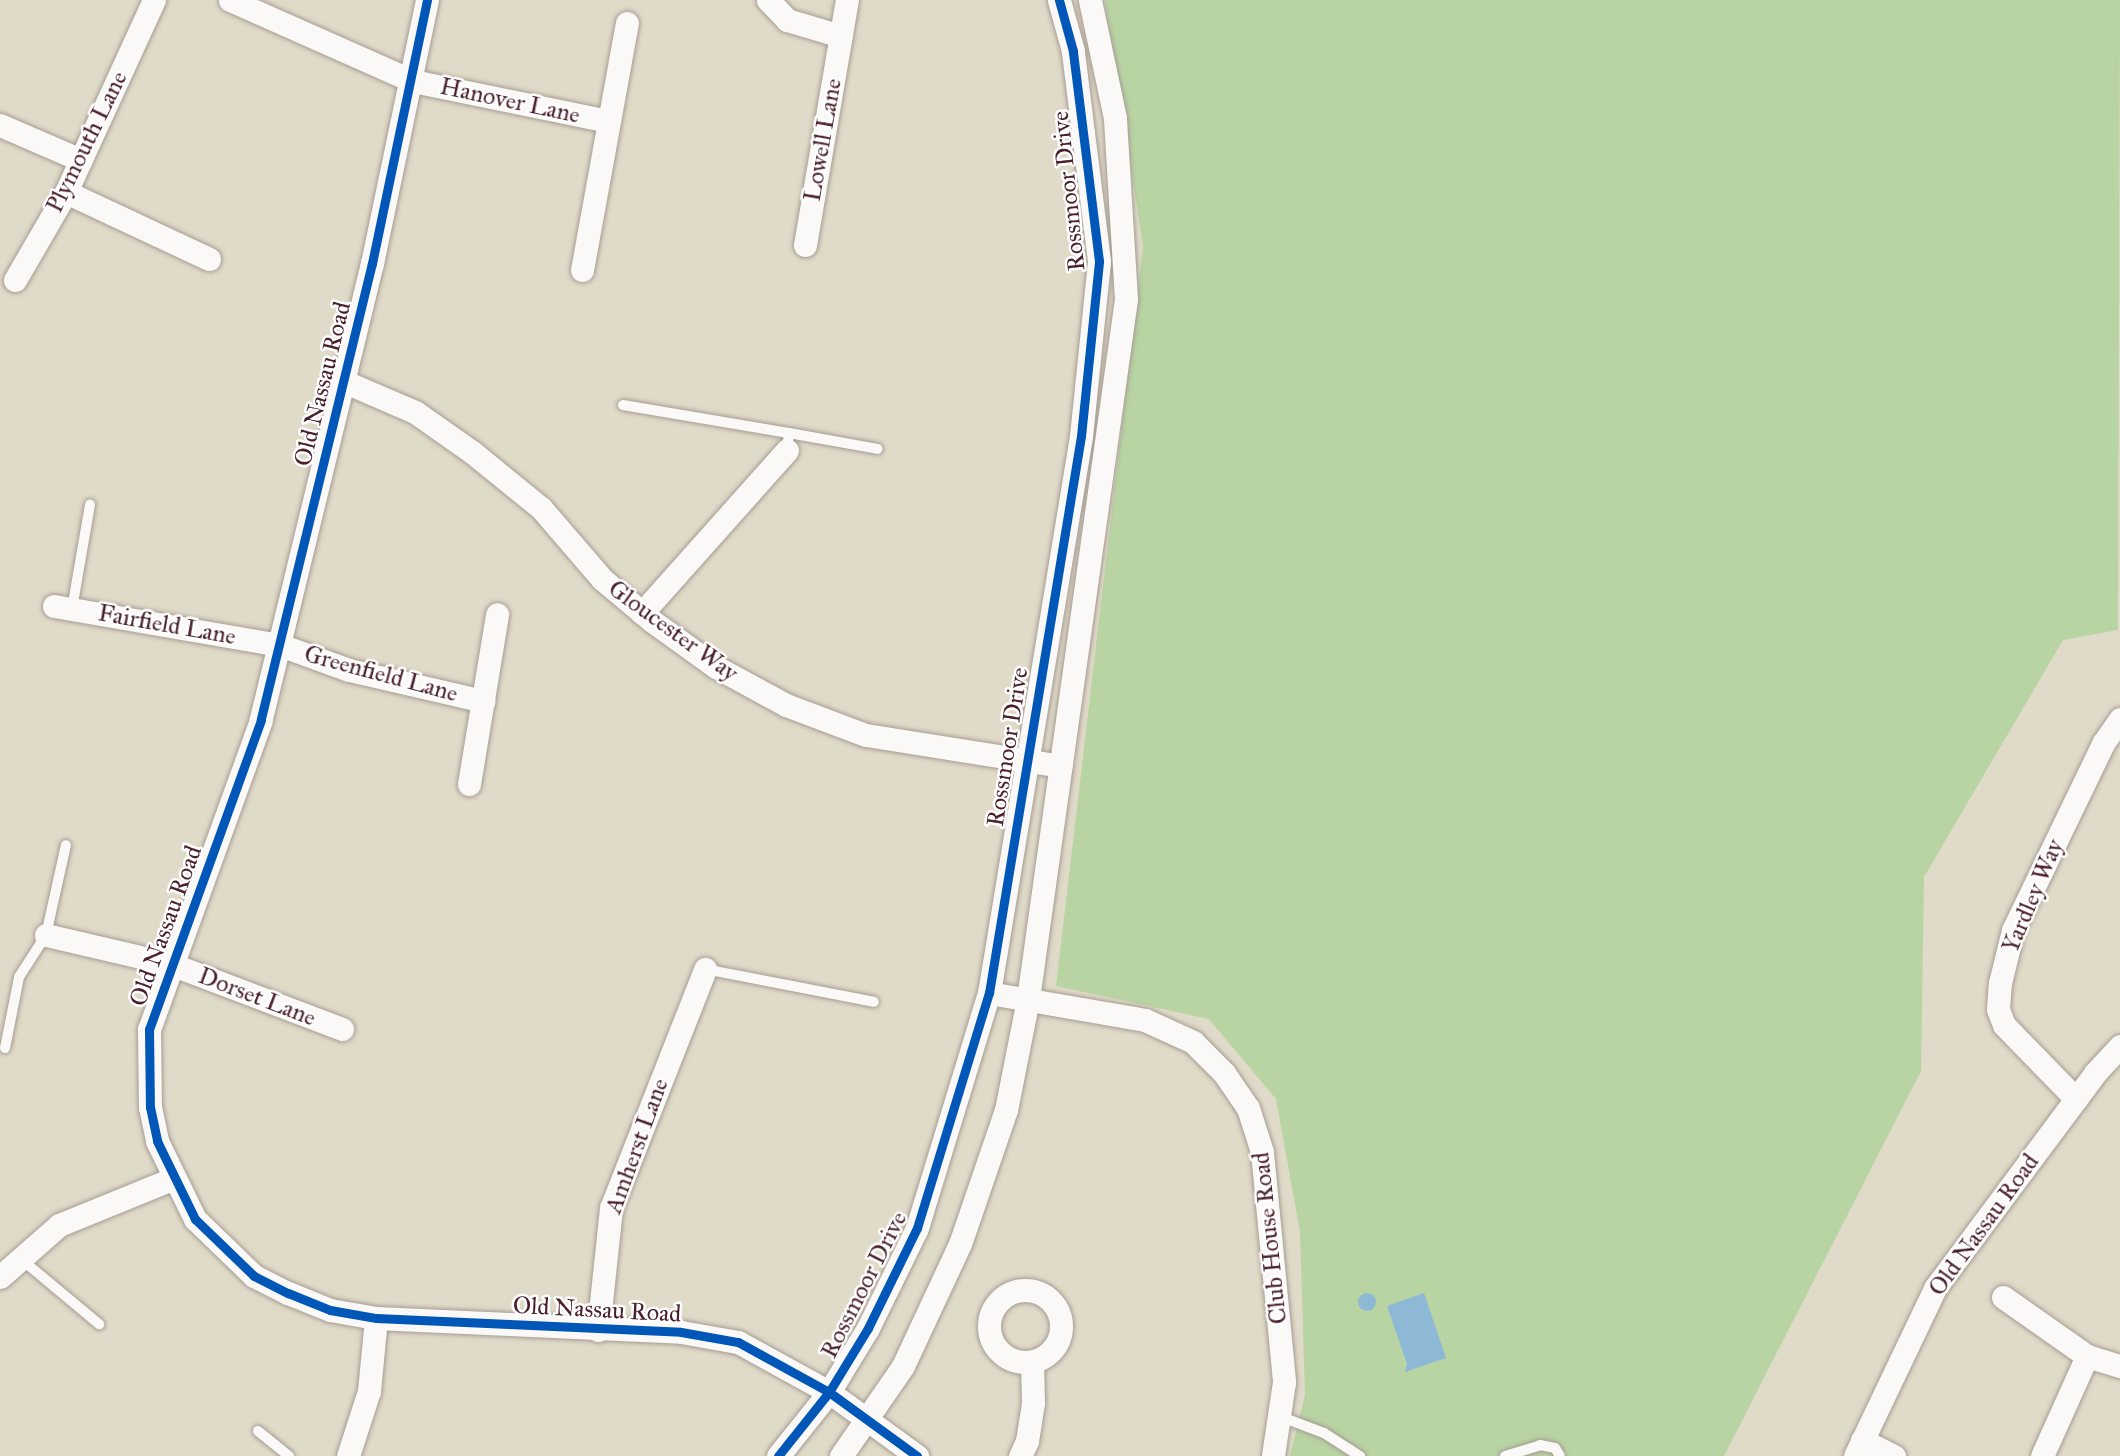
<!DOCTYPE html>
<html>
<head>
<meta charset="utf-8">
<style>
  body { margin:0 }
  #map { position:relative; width:2120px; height:1456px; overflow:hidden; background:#e0dac8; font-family:"IM FELL Great Primer",serif }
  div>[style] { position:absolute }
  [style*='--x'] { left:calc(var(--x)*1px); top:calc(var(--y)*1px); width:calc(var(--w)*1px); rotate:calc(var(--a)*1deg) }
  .green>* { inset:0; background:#b8d4a3 }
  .water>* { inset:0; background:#8db9d7 }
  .round { border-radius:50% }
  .roads { filter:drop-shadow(0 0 2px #a69d94) drop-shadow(0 0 2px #a69d94) }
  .service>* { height:10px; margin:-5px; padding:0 5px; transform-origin:5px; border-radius:5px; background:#faf9f7 }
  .minor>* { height:23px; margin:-11.5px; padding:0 11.5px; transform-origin:11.5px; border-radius:11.5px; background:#faf9f7 }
  .minor>.ring { margin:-11.5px; padding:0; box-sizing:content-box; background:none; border:23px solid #faf9f7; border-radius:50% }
  .cycleway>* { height:9px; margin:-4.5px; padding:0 4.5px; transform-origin:4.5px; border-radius:4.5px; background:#0057b8 }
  span { translate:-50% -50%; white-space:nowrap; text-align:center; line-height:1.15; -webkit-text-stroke:5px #fff; paint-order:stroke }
  .street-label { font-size:24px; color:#4a1f2b }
</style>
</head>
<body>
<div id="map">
  <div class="green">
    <i style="clip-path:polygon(1105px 0,2120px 0,2118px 630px,2063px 640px,1924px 877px,1921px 1071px,1724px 1456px,1290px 1456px,1305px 1395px,1300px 1232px,1276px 1099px,1209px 1019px,1056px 986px,1143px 246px)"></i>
  </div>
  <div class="water">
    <i class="round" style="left:1358px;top:1293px;width:18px;height:18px"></i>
    <i style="clip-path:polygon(1424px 1293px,1446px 1358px,1405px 1372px,1407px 1364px,1387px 1306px)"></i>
  </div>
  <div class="roads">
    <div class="service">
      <i style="--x:623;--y:405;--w:168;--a:9.6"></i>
      <i style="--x:789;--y:433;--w:17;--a:97"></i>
      <i style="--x:789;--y:433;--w:90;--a:10.2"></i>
      <i style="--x:72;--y:609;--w:106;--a:-80.2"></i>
      <i style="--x:705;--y:969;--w:172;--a:11"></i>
      <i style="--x:5;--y:1048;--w:72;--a:-78.8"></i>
      <i style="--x:19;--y:977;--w:50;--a:-57.3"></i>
      <i style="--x:46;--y:935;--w:92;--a:-77.5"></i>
      <i style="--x:21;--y:1259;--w:102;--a:39.8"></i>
      <i style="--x:1279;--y:1416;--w:48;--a:20.7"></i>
      <i style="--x:1324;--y:1433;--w:43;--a:32.6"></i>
      <i style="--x:258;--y:1431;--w:40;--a:39"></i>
      <i style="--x:1505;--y:1456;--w:37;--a:-17"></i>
      <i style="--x:1540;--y:1445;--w:15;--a:11"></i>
      <i style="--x:1555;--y:1448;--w:9;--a:58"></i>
    </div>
    <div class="minor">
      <i style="--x:230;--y:0;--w:200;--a:23.9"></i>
      <i style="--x:413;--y:81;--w:199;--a:11.6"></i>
      <i style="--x:427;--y:0;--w:269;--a:101.8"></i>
      <i style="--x:372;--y:263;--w:470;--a:103.7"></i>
      <i style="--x:261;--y:720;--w:329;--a:109.9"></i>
      <i style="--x:149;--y:1029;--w:78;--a:89.3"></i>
      <i style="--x:150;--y:1107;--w:35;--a:78"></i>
      <i style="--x:157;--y:1141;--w:87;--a:64"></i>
      <i style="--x:195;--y:1219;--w:82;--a:44"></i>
      <i style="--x:254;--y:1276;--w:38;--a:27"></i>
      <i style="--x:288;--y:1293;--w:45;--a:22"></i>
      <i style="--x:330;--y:1310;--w:47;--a:9.9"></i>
      <i style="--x:376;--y:1318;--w:305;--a:2.6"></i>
      <i style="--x:681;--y:1332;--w:58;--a:10"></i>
      <i style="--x:738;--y:1342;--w:104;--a:28.8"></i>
      <i style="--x:829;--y:1392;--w:109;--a:36"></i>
      <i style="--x:768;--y:0;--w:28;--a:46"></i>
      <i style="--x:787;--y:20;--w:56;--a:16.5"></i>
      <i style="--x:0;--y:125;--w:88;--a:23.4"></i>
      <i style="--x:66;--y:192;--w:158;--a:25.1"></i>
      <i style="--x:805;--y:245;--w:249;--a:-80.3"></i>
      <i style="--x:582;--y:270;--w:251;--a:-79.7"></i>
      <i style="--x:15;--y:280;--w:102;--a:-59.9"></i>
      <i style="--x:66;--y:192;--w:211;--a:-65.4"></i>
      <i style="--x:343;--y:381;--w:78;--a:23.3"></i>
      <i style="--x:415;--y:412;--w:70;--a:35.1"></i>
      <i style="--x:472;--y:452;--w:89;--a:39.1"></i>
      <i style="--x:541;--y:508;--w:94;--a:49.3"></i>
      <i style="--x:602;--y:579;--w:65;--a:40"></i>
      <i style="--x:652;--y:621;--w:79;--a:35.7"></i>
      <i style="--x:716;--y:667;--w:80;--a:28.5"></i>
      <i style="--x:786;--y:705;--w:85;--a:20.6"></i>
      <i style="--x:866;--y:735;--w:197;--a:9"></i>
      <i style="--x:54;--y:606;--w:229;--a:9.8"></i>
      <i style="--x:280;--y:645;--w:73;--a:19.9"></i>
      <i style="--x:349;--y:670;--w:138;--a:13"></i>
      <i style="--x:642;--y:613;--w:218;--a:-48.3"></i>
      <i style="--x:469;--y:784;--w:172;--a:-80.6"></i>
      <i style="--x:46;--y:935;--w:128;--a:13.1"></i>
      <i style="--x:171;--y:964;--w:183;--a:20.8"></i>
      <i style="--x:989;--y:993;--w:158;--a:9.8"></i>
      <i style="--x:1145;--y:1020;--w:53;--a:24.6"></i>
      <i style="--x:1193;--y:1042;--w:44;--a:45"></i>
      <i style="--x:1224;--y:1073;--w:42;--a:55.6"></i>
      <i style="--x:1248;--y:1108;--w:46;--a:72.3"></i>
      <i style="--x:1262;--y:1152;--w:231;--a:84.5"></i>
      <i style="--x:1284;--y:1382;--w:75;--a:98.5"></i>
      <i style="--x:2076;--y:1099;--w:103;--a:-134.2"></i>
      <i style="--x:2004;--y:1025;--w:17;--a:-111"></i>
      <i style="--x:1998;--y:1009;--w:26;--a:-86"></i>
      <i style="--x:2000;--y:983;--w:55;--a:-76.2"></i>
      <i style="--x:2013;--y:930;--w:209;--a:-64.2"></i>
      <i style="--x:2104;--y:742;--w:28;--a:-55"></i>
      <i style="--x:0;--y:1277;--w:79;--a:-41.4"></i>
      <i style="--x:59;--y:1225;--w:122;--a:-22.2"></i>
      <i class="ring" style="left:989px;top:1290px;width:49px;height:49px"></i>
      <i style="--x:2003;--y:1297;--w:103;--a:35.1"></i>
      <i style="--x:2087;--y:1356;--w:34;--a:17"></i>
      <i style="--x:598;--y:1330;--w:123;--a:-83.9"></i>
      <i style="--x:611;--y:1208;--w:257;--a:-68.5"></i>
      <i style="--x:1862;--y:1440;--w:36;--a:27"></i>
      <i style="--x:348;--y:1456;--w:68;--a:-72.1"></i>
      <i style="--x:369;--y:1391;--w:73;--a:-84.5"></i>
      <i style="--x:778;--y:1456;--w:82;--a:-51.4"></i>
      <i style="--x:829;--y:1392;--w:75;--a:-58.6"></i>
      <i style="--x:868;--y:1328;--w:111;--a:-63.9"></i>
      <i style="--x:917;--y:1228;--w:246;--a:-73"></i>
      <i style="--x:989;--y:993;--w:565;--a:-80.62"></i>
      <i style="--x:1081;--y:436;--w:176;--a:-84.1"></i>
      <i style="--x:1099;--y:261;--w:212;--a:-97.1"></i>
      <i style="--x:1073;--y:51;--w:53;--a:-105.4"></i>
      <i style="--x:841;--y:1456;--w:109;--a:-55.4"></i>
      <i style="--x:903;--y:1366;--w:135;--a:-65"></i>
      <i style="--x:960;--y:1244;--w:142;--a:-71.1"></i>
      <i style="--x:1006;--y:1110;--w:113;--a:-78.8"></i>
      <i style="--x:1028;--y:999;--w:707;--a:-82.03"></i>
      <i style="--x:1126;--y:299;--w:181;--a:-93.5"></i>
      <i style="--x:1115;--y:118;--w:121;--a:-102"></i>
      <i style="--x:1020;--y:1456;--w:17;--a:-65"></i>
      <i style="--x:1027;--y:1441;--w:39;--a:-81"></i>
      <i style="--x:1033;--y:1402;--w:40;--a:-91.4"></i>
      <i style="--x:1855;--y:1456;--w:186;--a:-64.5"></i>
      <i style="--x:1935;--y:1288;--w:268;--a:-53.3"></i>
      <i style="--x:2095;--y:1073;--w:37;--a:-47"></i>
      <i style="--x:2042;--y:1456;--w:110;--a:-65.8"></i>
    </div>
  </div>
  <div class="cycleway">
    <i style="--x:427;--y:0;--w:269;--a:101.8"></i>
    <i style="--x:372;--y:263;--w:470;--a:103.7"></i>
    <i style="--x:261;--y:720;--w:329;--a:109.9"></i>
    <i style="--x:149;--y:1029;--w:78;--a:89.3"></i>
    <i style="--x:150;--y:1107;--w:35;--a:78"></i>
    <i style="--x:157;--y:1141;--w:87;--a:64"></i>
    <i style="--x:195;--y:1219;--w:82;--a:44"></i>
    <i style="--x:254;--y:1276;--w:38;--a:27"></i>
    <i style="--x:288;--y:1293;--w:45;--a:22"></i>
    <i style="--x:330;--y:1310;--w:47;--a:9.9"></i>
    <i style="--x:376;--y:1318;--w:305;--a:2.6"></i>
    <i style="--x:681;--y:1332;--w:58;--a:10"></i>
    <i style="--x:738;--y:1342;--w:104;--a:28.8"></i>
    <i style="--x:829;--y:1392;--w:109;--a:36"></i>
    <i style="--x:778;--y:1456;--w:82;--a:-51.4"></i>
    <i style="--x:829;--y:1392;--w:75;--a:-58.6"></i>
    <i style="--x:868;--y:1328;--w:111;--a:-63.9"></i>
    <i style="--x:917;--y:1228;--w:246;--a:-73"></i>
    <i style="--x:989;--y:993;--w:565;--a:-80.62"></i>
    <i style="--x:1081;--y:436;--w:176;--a:-84.1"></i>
    <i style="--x:1099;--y:261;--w:212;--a:-97.1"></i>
    <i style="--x:1073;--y:51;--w:53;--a:-105.4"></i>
  </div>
  <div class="street-label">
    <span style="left:510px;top:101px;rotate:12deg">Hanover Lane</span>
    <span style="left:823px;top:140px;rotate:-80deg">Lowell Lane</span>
    <span style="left:87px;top:142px;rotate:-64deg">Plymouth Lane</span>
    <span style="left:1069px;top:191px;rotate:-96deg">Rossmoor Drive</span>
    <span style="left:323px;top:384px;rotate:-76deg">Old Nassau Road</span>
    <span style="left:167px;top:625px;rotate:10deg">Fairfield Lane</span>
    <span style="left:673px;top:631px;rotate:36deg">Gloucester Way</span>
    <span style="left:381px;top:674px;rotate:15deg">Greenfield Lane</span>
    <span style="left:1008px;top:747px;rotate:-81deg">Rossmoor Drive</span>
    <span style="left:2033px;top:896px;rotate:-67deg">Yardley Way</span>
    <span style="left:166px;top:926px;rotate:-70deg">Old Nassau Road</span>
    <span style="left:257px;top:997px;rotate:21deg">Dorset Lane</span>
    <span style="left:637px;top:1146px;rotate:-70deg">Amherst Lane</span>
    <span style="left:1984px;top:1225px;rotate:-54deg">Old Nassau Road</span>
    <span style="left:1270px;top:1238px;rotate:-96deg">Club House Road</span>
    <span style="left:864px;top:1285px;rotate:-63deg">Rossmoor Drive</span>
    <span style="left:597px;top:1310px;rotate:3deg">Old Nassau Road</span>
  </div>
</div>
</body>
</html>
